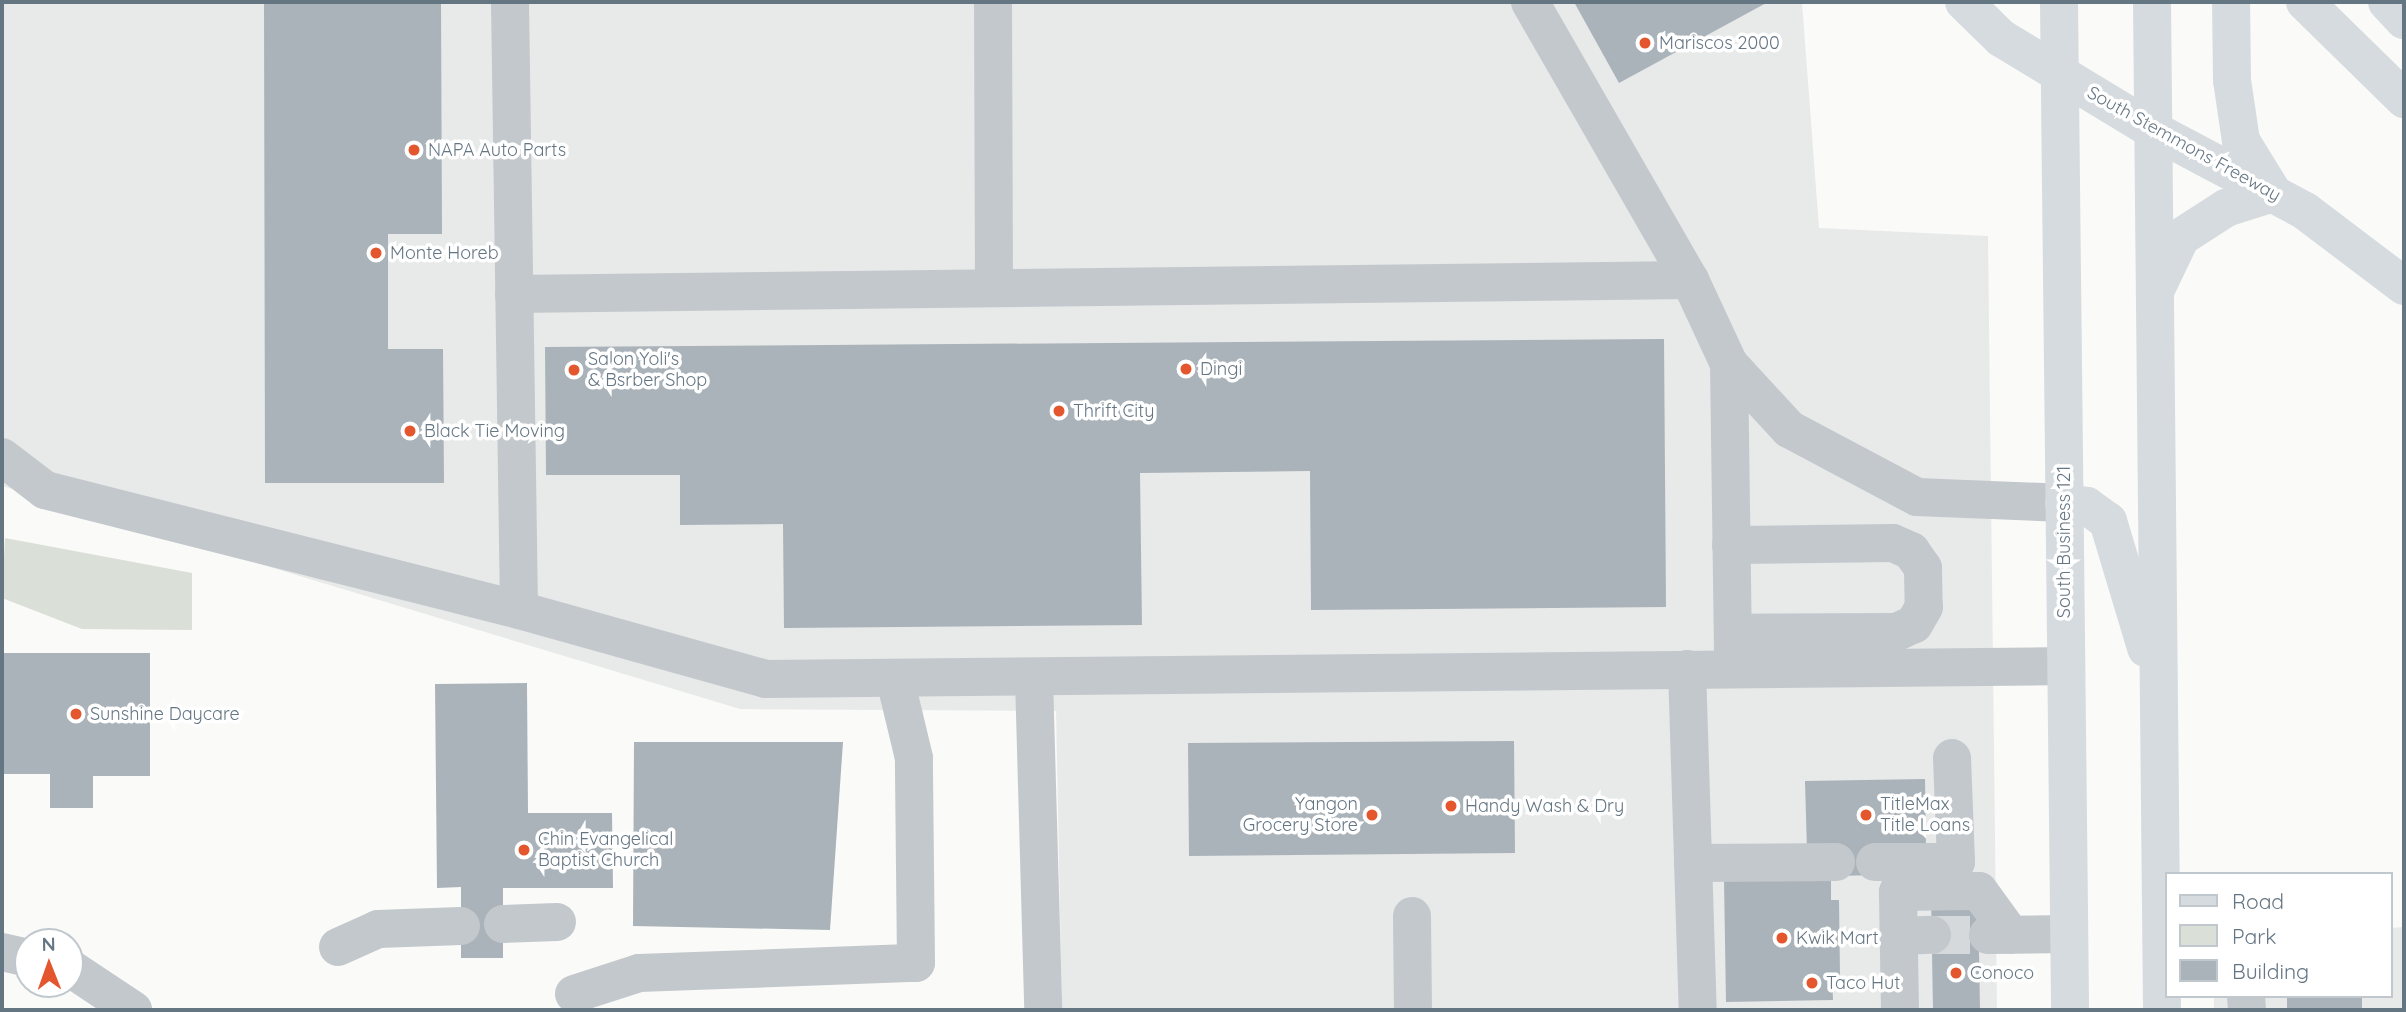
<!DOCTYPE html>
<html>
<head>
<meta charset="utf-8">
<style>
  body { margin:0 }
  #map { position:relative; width:2406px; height:1012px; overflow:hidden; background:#fafaf8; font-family:Quicksand,sans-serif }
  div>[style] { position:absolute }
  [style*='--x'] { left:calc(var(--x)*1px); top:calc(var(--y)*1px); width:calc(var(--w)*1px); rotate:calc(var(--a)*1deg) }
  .built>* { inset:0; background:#e8e9e9 }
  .green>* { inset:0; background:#dadfd7 }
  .building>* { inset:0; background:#aab3b9 }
  .minor-tunnel>* { height:38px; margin-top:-19px; transform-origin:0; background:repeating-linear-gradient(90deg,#d5d9db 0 38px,transparent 0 57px) }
  .minor>* { height:38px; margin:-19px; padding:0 19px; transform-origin:19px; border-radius:19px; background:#c3c8cc }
  .major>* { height:38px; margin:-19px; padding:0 19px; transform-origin:19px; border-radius:19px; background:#d6dbdf }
  .highway>* { height:38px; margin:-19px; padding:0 19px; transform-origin:19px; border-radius:19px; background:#d6dbdf }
  .dots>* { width:19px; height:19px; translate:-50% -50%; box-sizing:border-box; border:4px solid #fff; border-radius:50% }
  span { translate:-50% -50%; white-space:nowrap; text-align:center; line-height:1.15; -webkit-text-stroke:7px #fff; paint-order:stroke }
  .poi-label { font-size:18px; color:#657683 }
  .left { translate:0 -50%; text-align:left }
  .right { translate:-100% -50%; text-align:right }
  .street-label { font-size:18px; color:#657683 }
  .frame { position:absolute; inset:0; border:4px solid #657683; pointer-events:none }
  .legend { position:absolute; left:2165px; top:872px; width:228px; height:126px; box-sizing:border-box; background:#fff; border:2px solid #c1c8cd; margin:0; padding:9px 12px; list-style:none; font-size:21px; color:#657683 }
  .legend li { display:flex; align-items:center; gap:14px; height:35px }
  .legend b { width:35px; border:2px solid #c1c8cd }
  .north { position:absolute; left:14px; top:928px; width:70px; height:70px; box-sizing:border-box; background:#fff; border:2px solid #c1c8cd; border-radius:50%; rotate:359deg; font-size:19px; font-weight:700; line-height:28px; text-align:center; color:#657683 }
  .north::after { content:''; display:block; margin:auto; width:24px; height:32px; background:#e4572e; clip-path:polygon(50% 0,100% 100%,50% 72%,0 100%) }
</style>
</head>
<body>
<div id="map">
  <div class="built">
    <i style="clip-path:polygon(2px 2px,1802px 2px,1819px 228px,1988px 236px,1997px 1010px,1062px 1010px,1056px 711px,740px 709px,2px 486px)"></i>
    <i style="clip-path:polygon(2404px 927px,2404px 1010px,2214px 1010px,2214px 996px,2390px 996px,2390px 928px)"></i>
  </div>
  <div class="green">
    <i style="clip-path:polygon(5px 538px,192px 573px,192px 630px,82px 629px,2px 598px)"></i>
  </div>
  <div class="building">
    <i style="clip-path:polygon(264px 2px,441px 2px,442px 234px,388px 234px,388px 349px,443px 349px,444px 483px,265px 483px)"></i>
    <i style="clip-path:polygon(1574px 2px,1768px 2px,1619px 83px)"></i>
    <i style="clip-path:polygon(1664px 339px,1666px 607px,1311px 610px,1310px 471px,1140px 473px,1142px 625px,784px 628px,783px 524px,680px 525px,680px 475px,546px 475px,545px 347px)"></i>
    <i style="clip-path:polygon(2px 653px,150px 653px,150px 776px,93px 776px,93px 808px,50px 808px,50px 774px,2px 774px)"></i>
    <i style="clip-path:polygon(527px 683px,528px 813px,612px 813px,613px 888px,503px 888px,503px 958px,461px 958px,461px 887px,437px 888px,435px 684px)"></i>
    <i style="clip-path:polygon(1514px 741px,1515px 853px,1189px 856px,1188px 743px)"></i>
    <i style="clip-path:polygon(634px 742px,843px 742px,830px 930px,633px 926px)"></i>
    <i style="clip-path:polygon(1925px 779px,1926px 849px,1875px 875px,1837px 876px,1807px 851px,1805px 781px)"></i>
    <i style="clip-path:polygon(1831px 878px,1831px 900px,1839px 900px,1840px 976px,1832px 976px,1833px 1000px,1726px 1002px,1724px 880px)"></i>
    <i style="clip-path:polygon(1978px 892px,1980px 1010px,1933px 1010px,1931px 893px)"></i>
    <i style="clip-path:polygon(2362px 997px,2362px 1010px,2287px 1010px,2287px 998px)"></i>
  </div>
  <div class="minor-tunnel">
    <i style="--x:1932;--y:935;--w:47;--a:0"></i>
  </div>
  <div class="minor">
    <i style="--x:510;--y:2;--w:608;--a:89.15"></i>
    <i style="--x:519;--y:610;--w:256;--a:15.6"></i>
    <i style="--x:766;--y:679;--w:1297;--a:-0.57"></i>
    <i style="--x:993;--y:2;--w:286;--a:89.8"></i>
    <i style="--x:1530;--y:2;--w:321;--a:60.1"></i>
    <i style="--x:1690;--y:280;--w:93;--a:65.1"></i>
    <i style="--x:1729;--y:364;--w:304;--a:89.2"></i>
    <i style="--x:514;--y:294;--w:1176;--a:-0.68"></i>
    <i style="--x:1729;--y:364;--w:88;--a:47.3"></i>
    <i style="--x:1789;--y:429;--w:145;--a:28"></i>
    <i style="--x:1917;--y:497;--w:147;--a:2.3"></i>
    <i style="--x:2;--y:457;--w:54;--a:37.5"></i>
    <i style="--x:45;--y:490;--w:489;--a:14.2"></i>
    <i style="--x:1731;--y:545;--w:162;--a:-0.7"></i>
    <i style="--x:1893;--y:543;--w:20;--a:24"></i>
    <i style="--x:1911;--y:551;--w:21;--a:55"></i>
    <i style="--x:1923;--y:568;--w:39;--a:89"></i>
    <i style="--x:1924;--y:607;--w:20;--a:120"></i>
    <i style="--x:1914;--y:624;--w:19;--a:155"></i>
    <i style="--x:1897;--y:632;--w:164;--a:179.7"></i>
    <i style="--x:1687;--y:669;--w:341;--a:88.2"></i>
    <i style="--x:1034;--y:678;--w:332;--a:88.4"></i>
    <i style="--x:1875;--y:862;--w:81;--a:0"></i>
    <i style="--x:1956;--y:862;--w:104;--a:-92.2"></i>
    <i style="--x:1693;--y:863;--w:143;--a:-0.4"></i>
    <i style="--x:1412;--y:916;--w:94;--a:89.4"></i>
    <i style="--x:503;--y:924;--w:54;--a:-2.1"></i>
    <i style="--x:1988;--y:935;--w:81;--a:-0.7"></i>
    <i style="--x:1899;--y:936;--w:33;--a:-2"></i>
    <i style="--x:338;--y:947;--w:44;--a:-24.2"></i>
    <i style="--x:378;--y:929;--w:83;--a:-2.1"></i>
    <i style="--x:2;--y:952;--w:27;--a:13"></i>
    <i style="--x:70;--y:968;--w:76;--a:33.7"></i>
    <i style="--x:574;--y:994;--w:68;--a:-17.9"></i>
    <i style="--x:639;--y:973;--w:277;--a:-2.1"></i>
    <i style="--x:916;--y:963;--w:205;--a:-90.6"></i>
    <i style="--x:914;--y:758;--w:81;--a:-103.5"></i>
    <i style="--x:2246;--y:996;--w:14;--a:86"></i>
    <i style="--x:1900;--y:1010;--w:118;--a:-91"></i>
    <i style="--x:1898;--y:892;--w:81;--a:-0.7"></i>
    <i style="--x:1979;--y:891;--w:54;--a:54"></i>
  </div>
  <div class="major">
    <i style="--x:1964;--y:2;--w:52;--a:44.2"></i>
    <i style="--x:2001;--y:38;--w:175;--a:31.2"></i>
    <i style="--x:2151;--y:129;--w:174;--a:28"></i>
    <i style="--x:2305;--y:211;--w:124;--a:37.1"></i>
    <i style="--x:2059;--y:2;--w:1008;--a:89.37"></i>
    <i style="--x:2152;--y:2;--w:1008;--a:89.43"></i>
    <i style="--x:2305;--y:2;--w:139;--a:44.4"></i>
    <i style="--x:2157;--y:287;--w:55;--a:-64.4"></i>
    <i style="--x:2181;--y:237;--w:54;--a:-32.8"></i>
    <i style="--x:2226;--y:208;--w:49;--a:-17.7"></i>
    <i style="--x:2273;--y:193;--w:61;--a:-121.6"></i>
    <i style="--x:2241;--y:141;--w:62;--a:-98.4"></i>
    <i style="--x:2232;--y:80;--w:78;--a:-90.7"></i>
    <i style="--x:2064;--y:503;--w:23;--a:7"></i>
    <i style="--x:2087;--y:506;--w:26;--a:36"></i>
    <i style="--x:2108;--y:521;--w:133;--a:73.3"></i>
  </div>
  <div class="highway">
    <i style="--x:2387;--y:2;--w:25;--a:47"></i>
  </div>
  <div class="dots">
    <i style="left:1645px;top:43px;background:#e4572e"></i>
    <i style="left:414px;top:150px;background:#e4572e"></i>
    <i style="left:376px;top:253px;background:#e4572e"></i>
    <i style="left:1186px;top:369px;background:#e4572e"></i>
    <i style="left:574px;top:370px;background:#e4572e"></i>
    <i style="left:1059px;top:411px;background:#e4572e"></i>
    <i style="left:410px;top:431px;background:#e4572e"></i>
    <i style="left:76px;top:714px;background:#e4572e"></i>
    <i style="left:1451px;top:806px;background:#e4572e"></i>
    <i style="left:1372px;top:815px;background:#e4572e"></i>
    <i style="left:1866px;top:815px;background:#e4572e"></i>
    <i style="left:524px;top:850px;background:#e4572e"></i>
    <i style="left:1782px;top:938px;background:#e4572e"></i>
    <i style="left:1956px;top:973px;background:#e4572e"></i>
    <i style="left:1812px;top:983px;background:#e4572e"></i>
  </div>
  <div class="poi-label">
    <span class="left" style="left:1659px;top:43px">Mariscos 2000</span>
    <span class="left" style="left:428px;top:150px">NAPA Auto Parts</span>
    <span class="left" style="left:390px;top:253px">Monte Horeb</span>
    <span class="left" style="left:588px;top:370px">Salon Yoli's<br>&amp; Bsrber Shop</span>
    <span class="left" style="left:1200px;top:369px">Dingi</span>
    <span class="left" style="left:1073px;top:411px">Thrift City</span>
    <span class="left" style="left:424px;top:431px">Black Tie Moving</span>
    <span class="left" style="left:90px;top:714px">Sunshine Daycare</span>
    <span class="right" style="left:1358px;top:815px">Yangon<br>Grocery Store</span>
    <span class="left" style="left:1880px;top:815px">TitleMax<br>Title Loans</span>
    <span class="left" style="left:1465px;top:806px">Handy Wash &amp; Dry</span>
    <span class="left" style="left:538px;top:850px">Chin Evangelical<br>Baptist Church</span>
    <span class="left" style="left:1796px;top:938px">Kwik Mart</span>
    <span class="left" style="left:1970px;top:973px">Conoco</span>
    <span class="left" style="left:1826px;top:983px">Taco Hut</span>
  </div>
  <div class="street-label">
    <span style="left:2184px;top:144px;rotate:29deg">South Stemmons Freeway</span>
    <span style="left:2064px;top:542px;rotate:-90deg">South Business 121</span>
  </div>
  <div class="frame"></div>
  <ul class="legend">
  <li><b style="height:9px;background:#d6dbdf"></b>Road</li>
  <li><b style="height:19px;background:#dadfd7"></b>Park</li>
  <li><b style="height:19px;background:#aab3b9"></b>Building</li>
  </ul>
  <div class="north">N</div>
</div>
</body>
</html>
